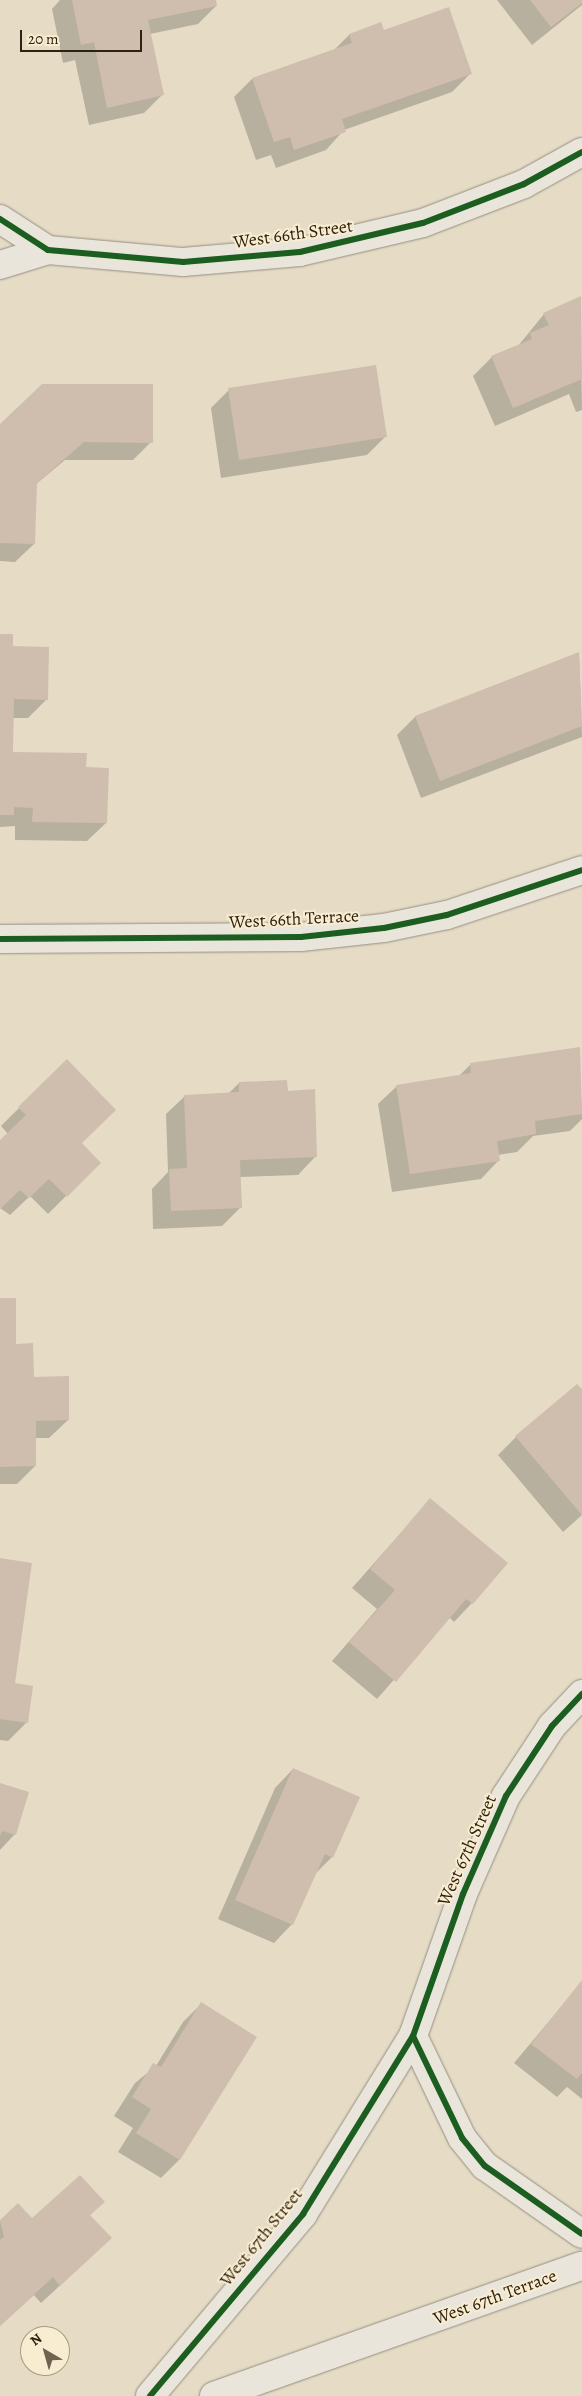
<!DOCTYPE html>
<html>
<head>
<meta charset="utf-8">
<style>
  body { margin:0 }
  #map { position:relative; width:582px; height:2396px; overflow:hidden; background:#e6dcc6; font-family:Alegreya,serif }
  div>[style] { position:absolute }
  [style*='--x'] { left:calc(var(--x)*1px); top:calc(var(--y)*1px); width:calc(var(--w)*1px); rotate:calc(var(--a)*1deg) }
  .shadow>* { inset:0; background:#0003 }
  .building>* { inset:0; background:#cfbeae }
  .roads { filter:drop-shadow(0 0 1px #958e80) drop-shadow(0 0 1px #958e80) }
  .street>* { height:28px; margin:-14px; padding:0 14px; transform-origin:14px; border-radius:14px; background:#eae5da }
  .cycleway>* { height:6px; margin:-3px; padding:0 3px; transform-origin:3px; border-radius:3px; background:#1b5e20 }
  span { translate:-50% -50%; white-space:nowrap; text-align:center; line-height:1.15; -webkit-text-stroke:4px #f8ecd1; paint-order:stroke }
  .street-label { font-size:18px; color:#2f210f }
  .north { position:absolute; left:20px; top:2326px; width:50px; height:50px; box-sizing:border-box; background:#f8ecd1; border:1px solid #a89b83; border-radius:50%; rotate:322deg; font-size:14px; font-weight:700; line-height:20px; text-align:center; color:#2f210f }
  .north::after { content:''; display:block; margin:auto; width:18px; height:22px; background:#6f624f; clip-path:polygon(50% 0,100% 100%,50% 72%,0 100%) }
  .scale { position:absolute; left:20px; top:30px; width:122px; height:22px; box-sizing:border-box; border:2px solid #2f210f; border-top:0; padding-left:6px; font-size:15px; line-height:18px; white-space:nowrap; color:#2f210f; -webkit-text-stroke:4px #f8ecd1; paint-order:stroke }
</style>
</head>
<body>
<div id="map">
  <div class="shadow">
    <i style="clip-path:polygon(60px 0,215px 0,216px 6px,198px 24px,150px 34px,162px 95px,144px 113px,89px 125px,75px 60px,63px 63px,52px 9px)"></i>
    <i style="clip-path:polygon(497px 0,582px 0,582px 5px,532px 45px)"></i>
    <i style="clip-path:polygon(381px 24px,383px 31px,471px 73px,452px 92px,344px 130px,326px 150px,276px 168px,271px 155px,256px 160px,234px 97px,252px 79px,334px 50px,349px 35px)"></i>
    <i style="clip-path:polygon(580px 298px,582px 410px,576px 412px,569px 394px,495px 426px,473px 376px,492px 357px,518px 346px,544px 314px)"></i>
    <i style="clip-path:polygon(229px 390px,386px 436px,367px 455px,221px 478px,211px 408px)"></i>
    <i style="clip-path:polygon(0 426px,151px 442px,133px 460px,65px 460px,35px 485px,34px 544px,15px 562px,0 561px)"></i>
    <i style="clip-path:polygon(0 635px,47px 699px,28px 718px,13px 718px,12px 753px,85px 768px,106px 823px,87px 841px,15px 840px,15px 826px,0 827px)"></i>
    <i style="clip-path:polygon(579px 653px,582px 737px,421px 798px,397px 735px,415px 717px)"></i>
    <i style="clip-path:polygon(579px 1048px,582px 1119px,570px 1131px,533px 1136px,517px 1152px,498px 1155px,499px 1160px,481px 1179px,392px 1192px,378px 1104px,397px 1086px,459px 1076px,471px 1064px)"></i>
    <i style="clip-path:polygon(239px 1083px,286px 1092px,316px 1156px,298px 1175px,240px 1177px,241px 1207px,222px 1226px,153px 1229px,152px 1189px,168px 1172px,166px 1114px,185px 1096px,228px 1094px)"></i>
    <i style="clip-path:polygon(19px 1108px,80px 1143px,99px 1163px,48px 1214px,30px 1196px,10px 1215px,0 1208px,0 1142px,8px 1134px,1px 1126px)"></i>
    <i style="clip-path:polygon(0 1300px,15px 1345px,32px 1378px,68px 1420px,49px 1438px,35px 1438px,35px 1466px,17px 1484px,0 1484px)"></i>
    <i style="clip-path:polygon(582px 1391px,582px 1515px,563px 1532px,498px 1455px,516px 1437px)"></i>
    <i style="clip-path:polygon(430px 1500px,472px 1603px,454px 1622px,449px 1617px,377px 1699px,332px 1661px,377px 1609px,352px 1588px)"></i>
    <i style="clip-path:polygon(0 1559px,13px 1684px,26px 1723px,8px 1741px,0 1740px)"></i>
    <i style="clip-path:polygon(293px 1769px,332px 1857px,314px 1875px,292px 1924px,274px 1943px,218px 1919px,275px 1788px)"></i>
    <i style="clip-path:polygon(0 1785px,15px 1834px,0 1850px)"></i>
    <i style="clip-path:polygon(582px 1982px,582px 2099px,567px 2087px,557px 2097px,514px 2063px)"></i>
    <i style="clip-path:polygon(202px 2003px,255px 2037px,179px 2160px,161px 2178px,118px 2152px,133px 2128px,114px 2116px,135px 2083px,156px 2066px,183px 2022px)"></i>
    <i style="clip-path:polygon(103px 2202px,89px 2216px,92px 2256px,41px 2303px,34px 2295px,0 2326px,0 2222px,18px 2205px,32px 2220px)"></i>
  </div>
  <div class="building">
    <i style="clip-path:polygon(72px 0,216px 0,217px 6px,148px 20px,164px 95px,107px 108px,94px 42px,81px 45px)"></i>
    <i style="clip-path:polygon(530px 0,582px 0,582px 3px,551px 27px)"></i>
    <i style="clip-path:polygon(449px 7px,472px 74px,342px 119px,346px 132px,294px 150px,290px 137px,274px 142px,252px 78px,352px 43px,349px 34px,381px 22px,384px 30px)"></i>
    <i style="clip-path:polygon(581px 296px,582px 379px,513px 408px,491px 356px,532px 339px,530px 333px,549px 325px,543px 313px)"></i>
    <i style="clip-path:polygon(376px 365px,387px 437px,239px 460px,228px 388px)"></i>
    <i style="clip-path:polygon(42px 384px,153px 384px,153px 443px,84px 442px,37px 483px,35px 544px,0 543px,0 424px)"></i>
    <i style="clip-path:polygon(0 634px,13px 634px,13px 646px,49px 647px,48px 700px,14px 699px,13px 752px,87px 753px,86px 767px,109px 768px,107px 823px,32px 822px,33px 808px,14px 807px,14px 815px,0 815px)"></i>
    <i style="clip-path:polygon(579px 652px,582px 726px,440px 781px,415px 716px)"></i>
    <i style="clip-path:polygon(580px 1047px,582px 1114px,535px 1121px,536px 1134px,497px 1141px,500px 1161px,410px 1174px,396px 1085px,471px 1073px,470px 1063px)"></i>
    <i style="clip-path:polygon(67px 1059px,116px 1110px,82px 1143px,101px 1163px,67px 1197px,49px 1179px,29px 1198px,20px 1190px,0 1209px,0 1140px,26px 1115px,18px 1107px)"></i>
    <i style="clip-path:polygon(287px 1080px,288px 1091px,315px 1089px,317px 1157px,240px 1160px,242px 1208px,171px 1211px,169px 1169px,187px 1168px,184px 1095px,239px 1092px,239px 1082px)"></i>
    <i style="clip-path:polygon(0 1298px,16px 1298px,16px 1344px,33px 1343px,34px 1377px,69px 1376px,69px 1420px,36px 1421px,36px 1466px,0 1467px)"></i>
    <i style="clip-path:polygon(577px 1384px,582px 1389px,582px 1515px,515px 1436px)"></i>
    <i style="clip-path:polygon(430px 1498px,508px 1563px,473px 1604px,466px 1599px,396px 1682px,349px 1642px,395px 1590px,370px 1569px)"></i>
    <i style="clip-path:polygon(0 1558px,32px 1563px,15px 1683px,33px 1686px,28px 1723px,0 1719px)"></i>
    <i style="clip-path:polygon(293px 1768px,360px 1797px,333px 1858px,325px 1854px,293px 1925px,235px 1900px)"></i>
    <i style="clip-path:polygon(0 1783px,29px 1792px,16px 1835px,2px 1831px,0 1836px)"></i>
    <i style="clip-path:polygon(582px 1980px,582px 2073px,577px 2079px,531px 2044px)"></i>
    <i style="clip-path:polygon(201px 2002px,257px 2037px,180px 2160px,136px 2133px,151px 2109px,132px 2097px,153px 2063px,161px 2067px)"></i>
    <i style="clip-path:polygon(80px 2175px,105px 2202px,90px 2215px,112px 2238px,60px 2286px,53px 2277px,0 2326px,0 2240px,4px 2237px,0 2220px,18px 2203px,32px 2218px)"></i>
  </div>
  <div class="roads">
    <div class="street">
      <i style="--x:0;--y:219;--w:57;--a:32.9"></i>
      <i style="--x:48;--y:250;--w:136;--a:5.1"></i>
      <i style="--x:183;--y:262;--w:117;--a:-4.9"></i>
      <i style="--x:300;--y:252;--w:126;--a:-13.3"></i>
      <i style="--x:423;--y:223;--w:108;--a:-21.1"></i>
      <i style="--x:524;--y:184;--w:66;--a:-28.9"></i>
      <i style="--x:0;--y:265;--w:50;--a:-17.4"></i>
      <i style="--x:0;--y:939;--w:301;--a:-0.4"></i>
      <i style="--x:301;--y:937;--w:83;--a:-6.2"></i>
      <i style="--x:384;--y:928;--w:64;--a:-11.7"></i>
      <i style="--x:447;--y:915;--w:142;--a:-18.4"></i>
      <i style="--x:582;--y:1694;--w:44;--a:133.2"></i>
      <i style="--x:552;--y:1726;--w:84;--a:123.3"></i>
      <i style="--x:506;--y:1796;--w:107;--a:113.7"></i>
      <i style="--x:463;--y:1894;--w:151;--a:109.4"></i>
      <i style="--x:413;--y:2036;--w:113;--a:64.3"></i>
      <i style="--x:462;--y:2138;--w:36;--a:51"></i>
      <i style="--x:485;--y:2166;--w:118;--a:35"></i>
      <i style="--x:150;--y:2396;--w:238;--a:-49.9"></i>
      <i style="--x:303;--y:2214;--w:209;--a:-58.3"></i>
      <i style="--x:214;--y:2396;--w:390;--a:-19.5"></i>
    </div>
  </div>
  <div class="cycleway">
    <i style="--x:0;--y:219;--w:57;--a:32.9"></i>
    <i style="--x:48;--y:250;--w:136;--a:5.1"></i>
    <i style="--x:183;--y:262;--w:117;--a:-4.9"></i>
    <i style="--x:300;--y:252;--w:126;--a:-13.3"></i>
    <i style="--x:423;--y:223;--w:108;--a:-21.1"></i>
    <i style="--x:524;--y:184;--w:66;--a:-28.9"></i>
    <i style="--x:0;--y:939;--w:301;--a:-0.4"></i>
    <i style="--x:301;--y:937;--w:83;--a:-6.2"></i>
    <i style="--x:384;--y:928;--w:64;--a:-11.7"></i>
    <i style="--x:447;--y:915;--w:142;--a:-18.4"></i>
    <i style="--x:582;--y:1694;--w:44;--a:133.2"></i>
    <i style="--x:552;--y:1726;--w:84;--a:123.3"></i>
    <i style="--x:506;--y:1796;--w:107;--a:113.7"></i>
    <i style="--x:463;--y:1894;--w:151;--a:109.4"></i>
    <i style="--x:413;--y:2036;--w:113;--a:64.3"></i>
    <i style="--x:462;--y:2138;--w:36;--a:51"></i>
    <i style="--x:485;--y:2166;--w:118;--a:35"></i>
    <i style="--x:150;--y:2396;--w:238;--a:-49.9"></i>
    <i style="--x:303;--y:2214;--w:209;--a:-58.3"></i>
  </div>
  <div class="street-label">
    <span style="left:293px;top:234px;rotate:-8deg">West 66th Street</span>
    <span style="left:294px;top:919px;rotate:-3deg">West 66th Terrace</span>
    <span style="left:467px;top:1850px;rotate:-66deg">West 67th Street</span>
    <span style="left:261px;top:2237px;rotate:-51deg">West 67th Street</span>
    <span style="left:495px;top:2297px;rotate:-20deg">West 67th Terrace</span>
  </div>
  <div class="north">N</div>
  <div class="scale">20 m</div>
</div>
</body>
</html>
